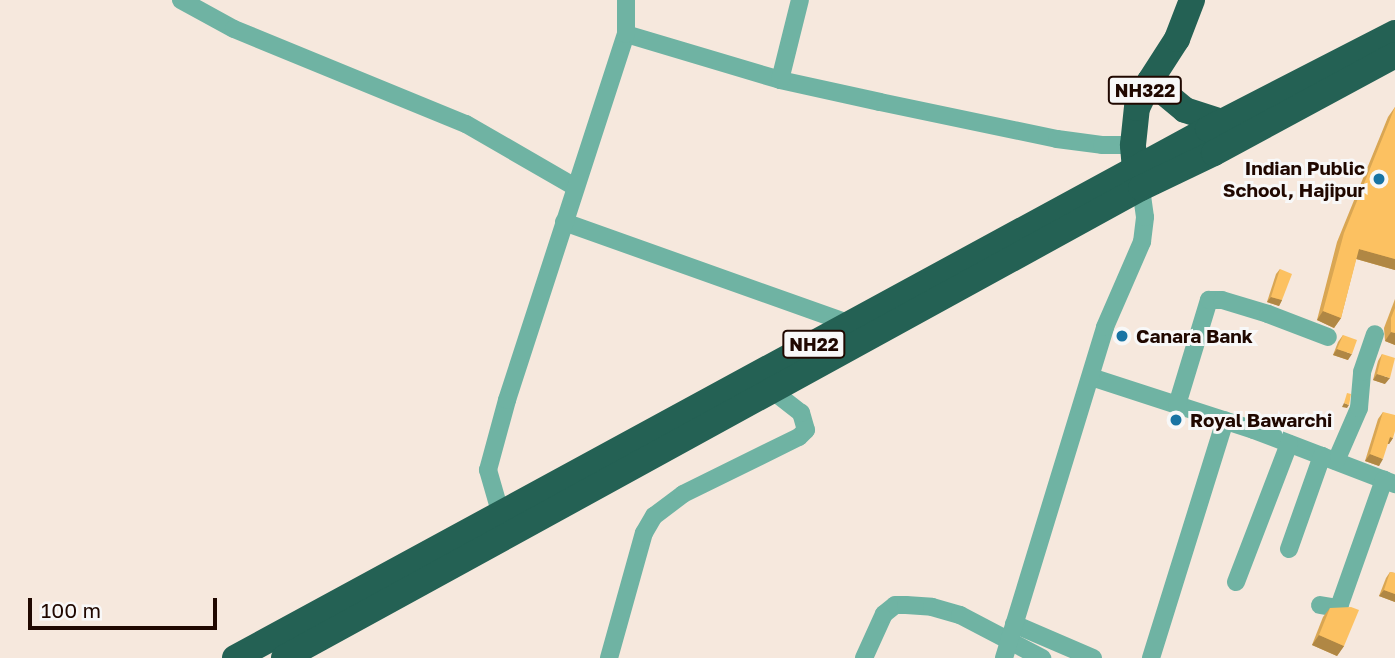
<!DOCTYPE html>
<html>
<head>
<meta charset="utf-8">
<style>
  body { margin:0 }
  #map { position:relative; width:1395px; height:658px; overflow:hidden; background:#f6e8dd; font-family:"Golos Text",sans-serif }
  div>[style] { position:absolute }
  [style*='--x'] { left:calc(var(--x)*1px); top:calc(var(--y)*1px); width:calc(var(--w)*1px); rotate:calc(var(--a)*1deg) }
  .minor>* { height:18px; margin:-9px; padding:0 9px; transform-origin:9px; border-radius:9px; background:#6fb3a3 }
  .highway>* { height:26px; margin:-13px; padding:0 13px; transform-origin:13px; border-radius:13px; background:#246154 }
  .wall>* { inset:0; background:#d9a653 }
  .shaded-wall>* { inset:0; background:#b08744 }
  .building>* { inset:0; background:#fcc161 }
  .dots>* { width:19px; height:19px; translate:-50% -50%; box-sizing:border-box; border:4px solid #f8f8f8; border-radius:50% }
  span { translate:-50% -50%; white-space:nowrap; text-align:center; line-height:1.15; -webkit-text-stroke:6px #f8f8f8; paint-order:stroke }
  .shield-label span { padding:2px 5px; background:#f8f8f8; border:2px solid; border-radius:5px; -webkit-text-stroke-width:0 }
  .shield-label { font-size:18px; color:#200800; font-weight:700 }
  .poi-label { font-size:19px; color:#200800; font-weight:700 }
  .right { translate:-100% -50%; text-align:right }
  .left { translate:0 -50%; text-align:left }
  .scale { position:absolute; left:28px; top:598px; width:189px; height:32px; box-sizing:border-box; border:4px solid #200800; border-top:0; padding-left:9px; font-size:21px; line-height:24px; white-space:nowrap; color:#200800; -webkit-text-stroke:5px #f8f8f8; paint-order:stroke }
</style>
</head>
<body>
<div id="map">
  <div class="minor">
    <i style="--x:181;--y:0;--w:60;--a:28.7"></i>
    <i style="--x:234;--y:29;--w:251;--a:22.3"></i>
    <i style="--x:466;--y:124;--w:126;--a:30"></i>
    <i style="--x:626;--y:34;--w:161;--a:16.6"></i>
    <i style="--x:780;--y:80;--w:102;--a:12.4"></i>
    <i style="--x:880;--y:102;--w:181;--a:11.8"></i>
    <i style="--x:1057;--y:139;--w:45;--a:7.6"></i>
    <i style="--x:1102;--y:145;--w:31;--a:0"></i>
    <i style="--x:780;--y:80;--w:82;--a:-76"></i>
    <i style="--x:564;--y:222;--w:305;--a:19.6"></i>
    <i style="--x:1091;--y:377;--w:171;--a:18"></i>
    <i style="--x:1254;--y:430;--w:151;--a:21"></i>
    <i style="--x:1177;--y:405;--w:110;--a:-73.1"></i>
    <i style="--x:1209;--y:300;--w:13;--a:0"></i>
    <i style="--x:1222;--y:300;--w:48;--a:16.9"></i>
    <i style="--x:1268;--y:314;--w:64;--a:21"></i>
    <i style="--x:1336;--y:461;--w:58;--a:-66.5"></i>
    <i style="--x:1359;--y:408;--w:36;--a:-85"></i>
    <i style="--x:1362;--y:372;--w:40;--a:-71.1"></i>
    <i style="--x:501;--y:515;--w:47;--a:-106.1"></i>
    <i style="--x:488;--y:470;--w:73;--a:-74.8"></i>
    <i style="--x:507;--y:400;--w:385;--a:-72"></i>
    <i style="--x:626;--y:34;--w:34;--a:-90"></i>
    <i style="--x:1289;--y:549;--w:99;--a:-70.5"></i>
    <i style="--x:1236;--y:582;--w:148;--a:-69"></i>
    <i style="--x:1320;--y:605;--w:17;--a:10"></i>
    <i style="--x:1337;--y:608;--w:5;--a:-53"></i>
    <i style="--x:1340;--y:604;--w:132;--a:-70.5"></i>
    <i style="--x:1014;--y:624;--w:86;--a:23.3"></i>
    <i style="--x:609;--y:658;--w:130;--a:-74.4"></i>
    <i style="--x:644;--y:533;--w:20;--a:-60"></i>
    <i style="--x:654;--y:516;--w:36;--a:-37"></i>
    <i style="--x:683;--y:494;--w:129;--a:-26.2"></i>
    <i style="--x:799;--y:437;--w:10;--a:-45"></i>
    <i style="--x:806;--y:430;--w:18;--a:-106"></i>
    <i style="--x:801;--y:413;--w:37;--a:-142"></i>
    <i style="--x:864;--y:658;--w:48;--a:-65.6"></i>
    <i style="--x:884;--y:614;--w:14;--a:-39"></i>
    <i style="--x:895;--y:605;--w:11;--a:0"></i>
    <i style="--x:906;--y:605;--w:26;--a:4"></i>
    <i style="--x:932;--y:607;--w:29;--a:16"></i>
    <i style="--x:960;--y:615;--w:93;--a:27.7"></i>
    <i style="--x:1004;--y:658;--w:346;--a:-73"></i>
    <i style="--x:1105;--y:327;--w:93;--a:-66.5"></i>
    <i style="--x:1142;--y:242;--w:25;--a:-83"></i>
    <i style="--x:1145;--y:217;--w:29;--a:-98"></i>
    <i style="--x:1151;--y:658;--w:249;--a:-72.7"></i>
  </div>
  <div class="highway">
    <i style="--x:1150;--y:81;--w:45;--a:39.6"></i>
    <i style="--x:1185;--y:110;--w:39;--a:18"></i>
    <i style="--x:1140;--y:183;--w:15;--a:-110"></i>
    <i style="--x:1135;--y:169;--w:24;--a:-95"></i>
    <i style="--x:1133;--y:145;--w:37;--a:-84"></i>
    <i style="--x:1137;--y:108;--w:30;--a:-64"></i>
    <i style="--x:1150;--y:81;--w:50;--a:-57.3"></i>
    <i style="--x:1177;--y:39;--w:42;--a:-69"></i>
    <i style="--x:235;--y:658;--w:1108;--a:-28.53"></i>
    <i style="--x:1208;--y:129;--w:210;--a:-27.2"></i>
    <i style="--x:284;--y:658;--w:977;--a:-28.74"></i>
    <i style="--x:1141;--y:188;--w:81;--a:-25.6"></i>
    <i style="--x:1214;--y:153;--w:206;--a:-28.4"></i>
  </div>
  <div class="wall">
    <i style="clip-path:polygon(1395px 107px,1395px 270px,1356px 259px,1341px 318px,1334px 328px,1317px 320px,1337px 242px,1388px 117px)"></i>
    <i style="clip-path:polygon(1280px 269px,1282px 300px,1279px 306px,1267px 302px,1276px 274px)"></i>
    <i style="clip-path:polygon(1395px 299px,1395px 345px,1385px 341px,1384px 328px)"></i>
    <i style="clip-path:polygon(1343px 335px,1348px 360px,1333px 355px,1338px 342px)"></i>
    <i style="clip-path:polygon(1382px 354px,1385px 384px,1373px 380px,1378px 361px)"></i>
    <i style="clip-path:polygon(1383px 412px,1393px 438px,1389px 444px,1387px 444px,1379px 466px,1365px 461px,1378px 419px)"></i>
    <i style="clip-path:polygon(1390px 572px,1395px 573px,1395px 602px,1379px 596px,1386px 578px)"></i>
    <i style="clip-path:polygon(1330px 608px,1344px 646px,1337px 656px,1312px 645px,1323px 617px)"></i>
  </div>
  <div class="shaded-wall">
    <i style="clip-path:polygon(1359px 249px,1395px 259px,1395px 270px,1353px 258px)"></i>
    <i style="clip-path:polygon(1271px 297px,1282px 300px,1279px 306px,1267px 302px)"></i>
    <i style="clip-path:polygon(1323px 311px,1341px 318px,1334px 328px,1317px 320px)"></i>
    <i style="clip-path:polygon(1391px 332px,1395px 333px,1395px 345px,1385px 341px)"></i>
    <i style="clip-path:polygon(1337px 349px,1352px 354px,1348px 360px,1333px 355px)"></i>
    <i style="clip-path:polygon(1377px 374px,1390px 378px,1385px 384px,1373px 380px)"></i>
    <i style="clip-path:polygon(1344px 403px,1349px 405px,1347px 408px,1342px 407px)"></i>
    <i style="clip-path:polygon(1390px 437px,1393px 438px,1389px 444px,1385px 443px)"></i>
    <i style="clip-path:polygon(1370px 454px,1383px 459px,1379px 466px,1365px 461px)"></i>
    <i style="clip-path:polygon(1384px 590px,1395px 594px,1395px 602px,1379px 596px)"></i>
    <i style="clip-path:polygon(1319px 635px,1344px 646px,1337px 656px,1312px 645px)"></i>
  </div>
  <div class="building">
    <i style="clip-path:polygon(1395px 107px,1395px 259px,1359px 249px,1341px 318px,1323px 311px,1344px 233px)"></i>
    <i style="clip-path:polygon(1280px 269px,1292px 274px,1282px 300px,1271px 297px)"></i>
    <i style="clip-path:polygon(1395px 308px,1395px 333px,1391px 332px,1391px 318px)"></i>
    <i style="clip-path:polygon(1343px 335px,1357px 340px,1352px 354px,1337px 349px)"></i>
    <i style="clip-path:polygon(1382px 354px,1395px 358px,1390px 378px,1377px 374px)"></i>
    <i style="clip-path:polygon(1347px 393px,1351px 394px,1349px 405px,1344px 403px)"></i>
    <i style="clip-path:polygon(1383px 412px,1395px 415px,1395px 431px,1393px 438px,1390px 437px,1383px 459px,1370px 454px)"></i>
    <i style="clip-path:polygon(1390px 572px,1395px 573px,1395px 594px,1384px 590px)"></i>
    <i style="clip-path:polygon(1351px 607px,1359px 610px,1344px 646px,1319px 635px,1330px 608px)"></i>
  </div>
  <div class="dots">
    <i style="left:1379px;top:179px;background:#1974a3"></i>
    <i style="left:1122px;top:336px;background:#1974a3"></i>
    <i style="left:1176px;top:420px;background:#1974a3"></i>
  </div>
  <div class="shield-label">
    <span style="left:1145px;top:90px">NH322</span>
    <span style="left:814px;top:344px">NH22</span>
  </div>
  <div class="poi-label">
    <span class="right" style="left:1365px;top:179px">Indian Public<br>School, Hajipur</span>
    <span class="left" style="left:1136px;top:336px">Canara Bank</span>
    <span class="left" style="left:1190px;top:420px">Royal Bawarchi</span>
  </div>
  <div class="scale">100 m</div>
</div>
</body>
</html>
